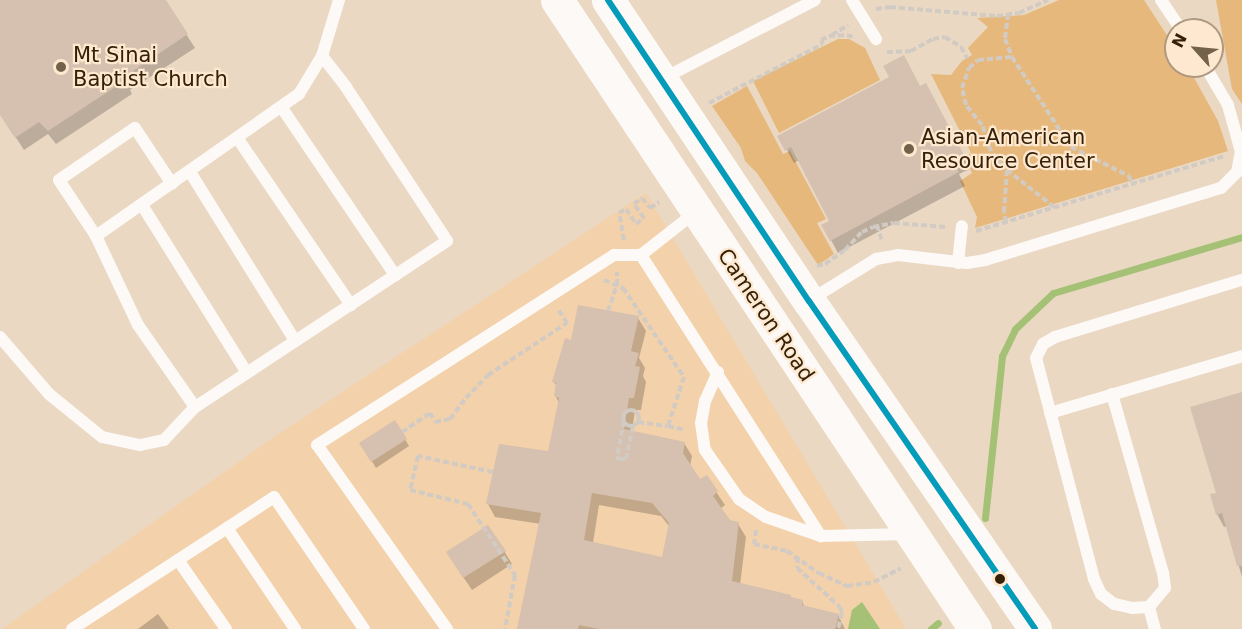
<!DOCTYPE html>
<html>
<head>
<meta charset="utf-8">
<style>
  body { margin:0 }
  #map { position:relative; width:1242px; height:629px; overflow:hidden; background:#ead8c3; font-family:"DejaVu Sans",sans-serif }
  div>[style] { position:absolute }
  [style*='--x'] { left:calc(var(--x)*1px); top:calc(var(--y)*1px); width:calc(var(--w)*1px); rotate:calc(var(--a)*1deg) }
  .built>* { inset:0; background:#f3d1aa }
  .green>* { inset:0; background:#e6b87c }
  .water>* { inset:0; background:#a5c176 }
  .shadow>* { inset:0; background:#0003 }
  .stream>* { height:7px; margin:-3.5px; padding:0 3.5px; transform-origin:3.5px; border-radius:3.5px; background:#a5c176 }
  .building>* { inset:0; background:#d6c0af }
  .path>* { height:4px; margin-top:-2px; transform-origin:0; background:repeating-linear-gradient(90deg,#d1cbc4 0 6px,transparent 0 9px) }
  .path>.ring { margin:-2px; padding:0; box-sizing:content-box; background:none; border:4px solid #d1cbc4; border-radius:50% }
  .service>* { height:12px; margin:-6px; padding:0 6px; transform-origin:6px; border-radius:6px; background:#fcf9f6 }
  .secondary>* { height:33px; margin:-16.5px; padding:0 16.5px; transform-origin:16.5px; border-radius:16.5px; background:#fcf9f6 }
  .bus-1>* { height:6px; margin:-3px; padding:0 3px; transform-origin:3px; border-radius:3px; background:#059bba }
  .dots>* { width:16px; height:16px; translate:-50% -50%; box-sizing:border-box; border:3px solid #fee8d0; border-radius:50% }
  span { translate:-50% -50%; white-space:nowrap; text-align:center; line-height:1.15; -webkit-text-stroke:4.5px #fee8d0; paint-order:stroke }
  .poi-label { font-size:21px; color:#352107 }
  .left { translate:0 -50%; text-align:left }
  .street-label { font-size:21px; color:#352107 }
  .north { position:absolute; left:1164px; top:18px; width:60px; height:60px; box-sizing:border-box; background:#fee8d0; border:2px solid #ae9880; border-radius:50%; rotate:297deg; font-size:16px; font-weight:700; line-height:24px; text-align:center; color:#352107 }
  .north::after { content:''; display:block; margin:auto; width:21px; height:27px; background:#746149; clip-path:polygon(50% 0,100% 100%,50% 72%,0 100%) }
</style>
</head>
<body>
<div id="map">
  <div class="built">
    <i style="clip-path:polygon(646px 193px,906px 629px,2px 629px,274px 437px)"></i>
  </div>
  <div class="green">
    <i style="clip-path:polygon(1059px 0,1144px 0,1176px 49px,1176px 66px,1187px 66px,1197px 83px,1218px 121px,1228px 151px,975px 228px,977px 217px,960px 181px,972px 173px,964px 157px,971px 153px,931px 74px,951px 75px,962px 61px,972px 55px,968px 48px,988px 27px,977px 18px,1024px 15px)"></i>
    <i style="clip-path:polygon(1216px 0,1242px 0,1242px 104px,1232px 89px)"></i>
    <i style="clip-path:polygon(838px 39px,849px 39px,865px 48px,880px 80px,779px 133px,753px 81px)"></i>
    <i style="clip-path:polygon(747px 86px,783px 154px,790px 151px,826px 219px,817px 223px,834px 254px,818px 265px,757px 173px,745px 161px,741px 148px,712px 106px)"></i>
  </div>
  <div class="water">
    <i style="clip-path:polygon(862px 602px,880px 629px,848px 629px,852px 610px)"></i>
  </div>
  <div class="shadow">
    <i style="clip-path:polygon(0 0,164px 0,195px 48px,130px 90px,132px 94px,56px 144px,48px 134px,24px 150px,0 113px)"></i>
    <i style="clip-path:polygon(920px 88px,933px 98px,970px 169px,959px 174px,965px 186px,838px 253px,831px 240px,831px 221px,799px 160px,794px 163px,780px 137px)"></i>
    <i style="clip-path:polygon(evenodd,638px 318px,646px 331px,639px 358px,645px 368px,643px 376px,646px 382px,641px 410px,635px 410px,632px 432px,684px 443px,692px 456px,690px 466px,700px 481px,706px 477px,725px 505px,720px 509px,729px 521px,738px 524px,746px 537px,740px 585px,802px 601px,805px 608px,838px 615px,845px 629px,519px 629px,541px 524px,495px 517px,488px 504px,549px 453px,559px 403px,555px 395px,557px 387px,554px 382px,572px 342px,638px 318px,599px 505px,661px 516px,669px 526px,663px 558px,593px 543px,599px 505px)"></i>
    <i style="clip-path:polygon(1242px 394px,1242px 577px,1227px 526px,1224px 527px,1217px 514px,1218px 494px)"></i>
    <i style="clip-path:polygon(395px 422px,409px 446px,376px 468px,361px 443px)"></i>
    <i style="clip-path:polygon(504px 551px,512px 564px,472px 590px,455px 565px)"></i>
    <i style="clip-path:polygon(158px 614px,169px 629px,138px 629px)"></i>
  </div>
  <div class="stream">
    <i style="--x:985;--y:518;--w:163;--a:-84"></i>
    <i style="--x:1002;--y:356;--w:30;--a:-64"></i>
    <i style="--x:1015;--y:329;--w:52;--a:-43.5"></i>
    <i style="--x:1053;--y:293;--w:197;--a:-16.5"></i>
    <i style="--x:931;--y:629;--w:9;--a:-41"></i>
  </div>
  <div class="building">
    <i style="clip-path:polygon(0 0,166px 0,188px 34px,124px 77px,126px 80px,48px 131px,39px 122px,15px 138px,0 115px)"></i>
    <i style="clip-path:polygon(904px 55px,920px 86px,926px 83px,964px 155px,953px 161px,959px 172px,830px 241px,821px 225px,829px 221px,791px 147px,785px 151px,777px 136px,889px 77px,883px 66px)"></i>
    <i style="clip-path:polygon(evenodd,578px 305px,639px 316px,631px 351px,639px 353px,635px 366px,640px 367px,634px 398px,629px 398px,624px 429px,685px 442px,683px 453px,700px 479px,707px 475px,718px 491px,713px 496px,730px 520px,739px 522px,732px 581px,791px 595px,791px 597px,803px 600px,802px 605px,839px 614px,835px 629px,599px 629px,579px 625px,578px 629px,517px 629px,541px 513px,486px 504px,499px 444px,548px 451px,559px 398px,554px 396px,556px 383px,552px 382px,565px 338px,571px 340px,578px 305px,592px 493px,652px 503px,669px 523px,662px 557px,584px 540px,592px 493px)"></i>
    <i style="clip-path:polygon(1242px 392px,1242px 566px,1237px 566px,1222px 513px,1216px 515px,1210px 494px,1216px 493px,1190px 407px)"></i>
    <i style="clip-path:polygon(395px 420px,407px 439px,371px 462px,359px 443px)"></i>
    <i style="clip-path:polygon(488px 525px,506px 551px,463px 578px,446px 552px)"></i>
  </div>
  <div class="path">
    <i style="--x:876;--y:9;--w:14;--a:-8"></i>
    <i style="--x:890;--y:7;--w:107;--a:4.8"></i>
    <i style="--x:997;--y:16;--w:22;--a:-8"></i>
    <i style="--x:1019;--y:13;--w:32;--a:-24"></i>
    <i style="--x:1008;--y:14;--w:25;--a:97"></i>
    <i style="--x:1005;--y:39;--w:19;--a:69"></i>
    <i style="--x:832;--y:35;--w:19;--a:-32"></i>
    <i style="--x:887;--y:52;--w:24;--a:-2"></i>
    <i style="--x:911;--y:51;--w:25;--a:-29"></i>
    <i style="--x:933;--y:39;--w:12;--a:-9"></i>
    <i style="--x:945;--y:37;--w:19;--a:32"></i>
    <i style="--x:961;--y:47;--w:13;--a:61"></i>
    <i style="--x:709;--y:103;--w:128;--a:-27.4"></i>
    <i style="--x:823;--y:44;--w:4;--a:-117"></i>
    <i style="--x:821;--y:40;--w:9;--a:-27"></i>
    <i style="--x:829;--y:36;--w:18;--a:-3"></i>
    <i style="--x:847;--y:35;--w:9;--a:18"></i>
    <i style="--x:1054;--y:207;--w:66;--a:-141.7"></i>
    <i style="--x:1002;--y:166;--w:21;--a:-125"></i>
    <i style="--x:990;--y:149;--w:25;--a:-108"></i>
    <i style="--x:982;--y:125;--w:26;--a:-129"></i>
    <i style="--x:966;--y:105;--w:17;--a:-103"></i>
    <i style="--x:962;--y:88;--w:21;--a:-71"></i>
    <i style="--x:969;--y:68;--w:12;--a:-42"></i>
    <i style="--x:978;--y:60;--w:34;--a:-5"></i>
    <i style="--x:1012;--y:57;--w:108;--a:56.8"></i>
    <i style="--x:1071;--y:147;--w:65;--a:26.6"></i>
    <i style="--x:1129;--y:176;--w:9;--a:69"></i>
    <i style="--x:1006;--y:222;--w:10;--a:-101"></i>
    <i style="--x:1004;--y:212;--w:43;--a:-86"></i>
    <i style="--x:877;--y:225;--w:17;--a:73"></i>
    <i style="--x:976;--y:231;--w:260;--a:-16.8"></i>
    <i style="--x:624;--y:240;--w:27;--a:-100"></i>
    <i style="--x:619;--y:213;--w:8;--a:-30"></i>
    <i style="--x:626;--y:209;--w:18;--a:56"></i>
    <i style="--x:636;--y:224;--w:10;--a:-37"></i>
    <i style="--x:644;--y:218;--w:17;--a:-126"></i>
    <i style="--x:634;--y:204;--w:10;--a:-37"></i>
    <i style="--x:642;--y:198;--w:13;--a:51"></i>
    <i style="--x:650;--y:208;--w:11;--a:-34"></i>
    <i style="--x:817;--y:266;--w:8;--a:-14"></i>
    <i style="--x:825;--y:264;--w:24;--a:-35"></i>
    <i style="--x:845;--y:250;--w:25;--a:-47"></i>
    <i style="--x:862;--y:232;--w:12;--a:-24"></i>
    <i style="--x:873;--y:227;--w:21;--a:-11"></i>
    <i style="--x:894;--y:223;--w:51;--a:4.5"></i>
    <i style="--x:604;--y:280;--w:21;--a:23"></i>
    <i style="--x:623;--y:288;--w:108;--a:55.6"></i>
    <i style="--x:684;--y:377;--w:52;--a:108.1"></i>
    <i style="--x:668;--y:426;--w:17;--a:13"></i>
    <i style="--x:608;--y:311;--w:28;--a:-71"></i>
    <i style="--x:617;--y:285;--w:13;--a:-90"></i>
    <i class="ring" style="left:623px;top:410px;width:12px;height:12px"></i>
    <i style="--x:624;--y:421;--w:37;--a:101"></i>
    <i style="--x:617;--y:457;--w:3;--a:45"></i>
    <i style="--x:619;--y:459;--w:7;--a:0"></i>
    <i style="--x:626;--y:459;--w:34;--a:-78"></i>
    <i style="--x:638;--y:422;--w:30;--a:8"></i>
    <i style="--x:402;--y:432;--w:34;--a:-34"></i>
    <i style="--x:430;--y:413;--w:10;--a:61"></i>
    <i style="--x:435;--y:422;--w:15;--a:-11"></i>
    <i style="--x:450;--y:419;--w:26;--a:-53"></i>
    <i style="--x:466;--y:398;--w:32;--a:-46"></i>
    <i style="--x:488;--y:375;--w:95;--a:-33.4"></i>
    <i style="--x:567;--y:323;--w:17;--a:-123"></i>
    <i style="--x:493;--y:472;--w:77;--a:-168"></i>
    <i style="--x:418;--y:456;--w:35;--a:103"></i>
    <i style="--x:410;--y:490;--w:60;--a:13.6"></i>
    <i style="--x:468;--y:504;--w:85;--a:56.5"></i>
    <i style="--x:515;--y:575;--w:55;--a:100.5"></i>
    <i style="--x:756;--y:530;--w:14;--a:98"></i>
    <i style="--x:754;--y:544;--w:34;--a:12"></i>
    <i style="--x:787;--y:551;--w:39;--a:35"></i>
    <i style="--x:819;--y:573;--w:31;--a:25"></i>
    <i style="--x:847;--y:586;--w:27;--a:-8"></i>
    <i style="--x:874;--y:582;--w:30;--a:-27"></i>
    <i style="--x:798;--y:557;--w:11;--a:95"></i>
    <i style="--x:797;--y:568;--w:58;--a:42.2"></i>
    <i style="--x:840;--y:607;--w:6;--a:72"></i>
    <i style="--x:842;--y:613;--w:16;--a:104"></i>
  </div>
  <div class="service">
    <i style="--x:852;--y:0;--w:46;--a:58.4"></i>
    <i style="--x:1161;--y:0;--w:36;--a:56"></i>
    <i style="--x:322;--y:56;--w:39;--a:52"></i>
    <i style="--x:346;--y:87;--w:184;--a:56.7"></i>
    <i style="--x:447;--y:241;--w:302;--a:146.6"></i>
    <i style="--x:195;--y:407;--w:100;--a:-124.8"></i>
    <i style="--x:138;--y:325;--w:98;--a:-115.3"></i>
    <i style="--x:96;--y:236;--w:248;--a:-35"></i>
    <i style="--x:299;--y:94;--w:44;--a:-58.8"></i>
    <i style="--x:322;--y:56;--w:59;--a:-73.1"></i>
    <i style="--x:662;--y:79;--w:172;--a:-27.3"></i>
    <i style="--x:282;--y:108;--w:202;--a:55.9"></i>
    <i style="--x:238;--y:139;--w:201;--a:55.8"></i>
    <i style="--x:190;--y:172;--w:199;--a:58.1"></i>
    <i style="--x:142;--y:205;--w:198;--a:58"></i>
    <i style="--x:96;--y:236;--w:67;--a:-123.5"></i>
    <i style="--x:59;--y:180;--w:92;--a:-34.4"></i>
    <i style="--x:135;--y:128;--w:67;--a:56.5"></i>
    <i style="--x:641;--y:255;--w:71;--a:-38.2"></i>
    <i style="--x:958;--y:263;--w:37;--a:-84"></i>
    <i style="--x:810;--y:300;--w:78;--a:-31.8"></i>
    <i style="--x:876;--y:259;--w:22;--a:-10"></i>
    <i style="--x:898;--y:255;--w:69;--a:6.6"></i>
    <i style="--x:967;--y:263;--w:18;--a:-9"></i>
    <i style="--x:985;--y:260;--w:247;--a:-17"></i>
    <i style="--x:1221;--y:188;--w:23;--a:-45"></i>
    <i style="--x:1237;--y:172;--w:20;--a:-79"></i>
    <i style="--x:1241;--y:152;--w:49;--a:-105.5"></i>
    <i style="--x:1228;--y:105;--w:45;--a:-120.5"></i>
    <i style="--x:0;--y:337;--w:75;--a:49.3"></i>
    <i style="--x:49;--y:394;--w:68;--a:39.1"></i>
    <i style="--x:102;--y:437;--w:39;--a:12"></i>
    <i style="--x:140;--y:445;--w:25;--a:-12"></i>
    <i style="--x:164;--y:440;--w:45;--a:-46.8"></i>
    <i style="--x:718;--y:372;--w:32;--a:114"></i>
    <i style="--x:705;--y:401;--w:22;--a:100"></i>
    <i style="--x:701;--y:423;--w:27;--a:82"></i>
    <i style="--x:705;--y:450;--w:60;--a:55.2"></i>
    <i style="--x:739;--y:499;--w:32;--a:34"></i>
    <i style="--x:766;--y:517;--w:58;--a:19.1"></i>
    <i style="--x:821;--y:536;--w:88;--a:-1.3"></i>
    <i style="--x:1112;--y:394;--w:186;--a:74.1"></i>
    <i style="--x:1163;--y:573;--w:15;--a:82"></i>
    <i style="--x:1165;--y:588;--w:25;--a:130"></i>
    <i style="--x:1149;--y:607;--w:17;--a:177"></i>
    <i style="--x:1132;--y:608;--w:18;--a:-167"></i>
    <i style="--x:1114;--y:604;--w:16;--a:-142"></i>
    <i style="--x:1101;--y:594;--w:17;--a:-115"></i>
    <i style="--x:1094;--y:579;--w:228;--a:-104.7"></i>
    <i style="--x:1036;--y:358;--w:16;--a:-63"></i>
    <i style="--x:1043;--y:344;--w:14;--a:-30"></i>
    <i style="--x:1055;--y:337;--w:195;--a:-17"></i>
    <i style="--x:1050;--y:413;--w:200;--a:-16.5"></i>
    <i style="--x:227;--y:528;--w:56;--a:-33.4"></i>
    <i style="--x:274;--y:497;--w:160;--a:55.7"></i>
    <i style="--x:178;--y:560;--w:84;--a:55.2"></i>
    <i style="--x:1149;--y:607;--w:23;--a:75"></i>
    <i style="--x:72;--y:629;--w:185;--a:-33.1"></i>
    <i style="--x:227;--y:528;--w:122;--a:56"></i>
    <i style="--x:447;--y:629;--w:225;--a:-125.2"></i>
    <i style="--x:317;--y:445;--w:353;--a:-32.6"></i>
    <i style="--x:614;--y:255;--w:27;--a:0"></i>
    <i style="--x:641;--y:255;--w:334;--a:57.4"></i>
  </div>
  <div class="secondary">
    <i style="--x:557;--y:0;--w:755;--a:56.39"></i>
    <i style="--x:608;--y:0;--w:362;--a:56.3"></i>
    <i style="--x:809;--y:301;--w:398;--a:55.4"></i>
  </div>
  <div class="bus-1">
    <i style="--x:608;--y:0;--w:362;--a:56.3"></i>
    <i style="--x:809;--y:301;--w:398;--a:55.4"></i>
  </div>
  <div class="dots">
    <i style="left:61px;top:67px;background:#746149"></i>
    <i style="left:909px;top:149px;background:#746149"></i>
    <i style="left:1000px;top:579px;background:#352107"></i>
  </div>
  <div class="poi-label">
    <span class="left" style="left:73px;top:67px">Mt Sinai<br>Baptist Church</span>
    <span class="left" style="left:921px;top:149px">Asian-American<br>Resource Center</span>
  </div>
  <div class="street-label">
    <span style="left:766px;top:315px;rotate:56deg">Cameron Road</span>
  </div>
  <div class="north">N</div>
</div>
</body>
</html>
